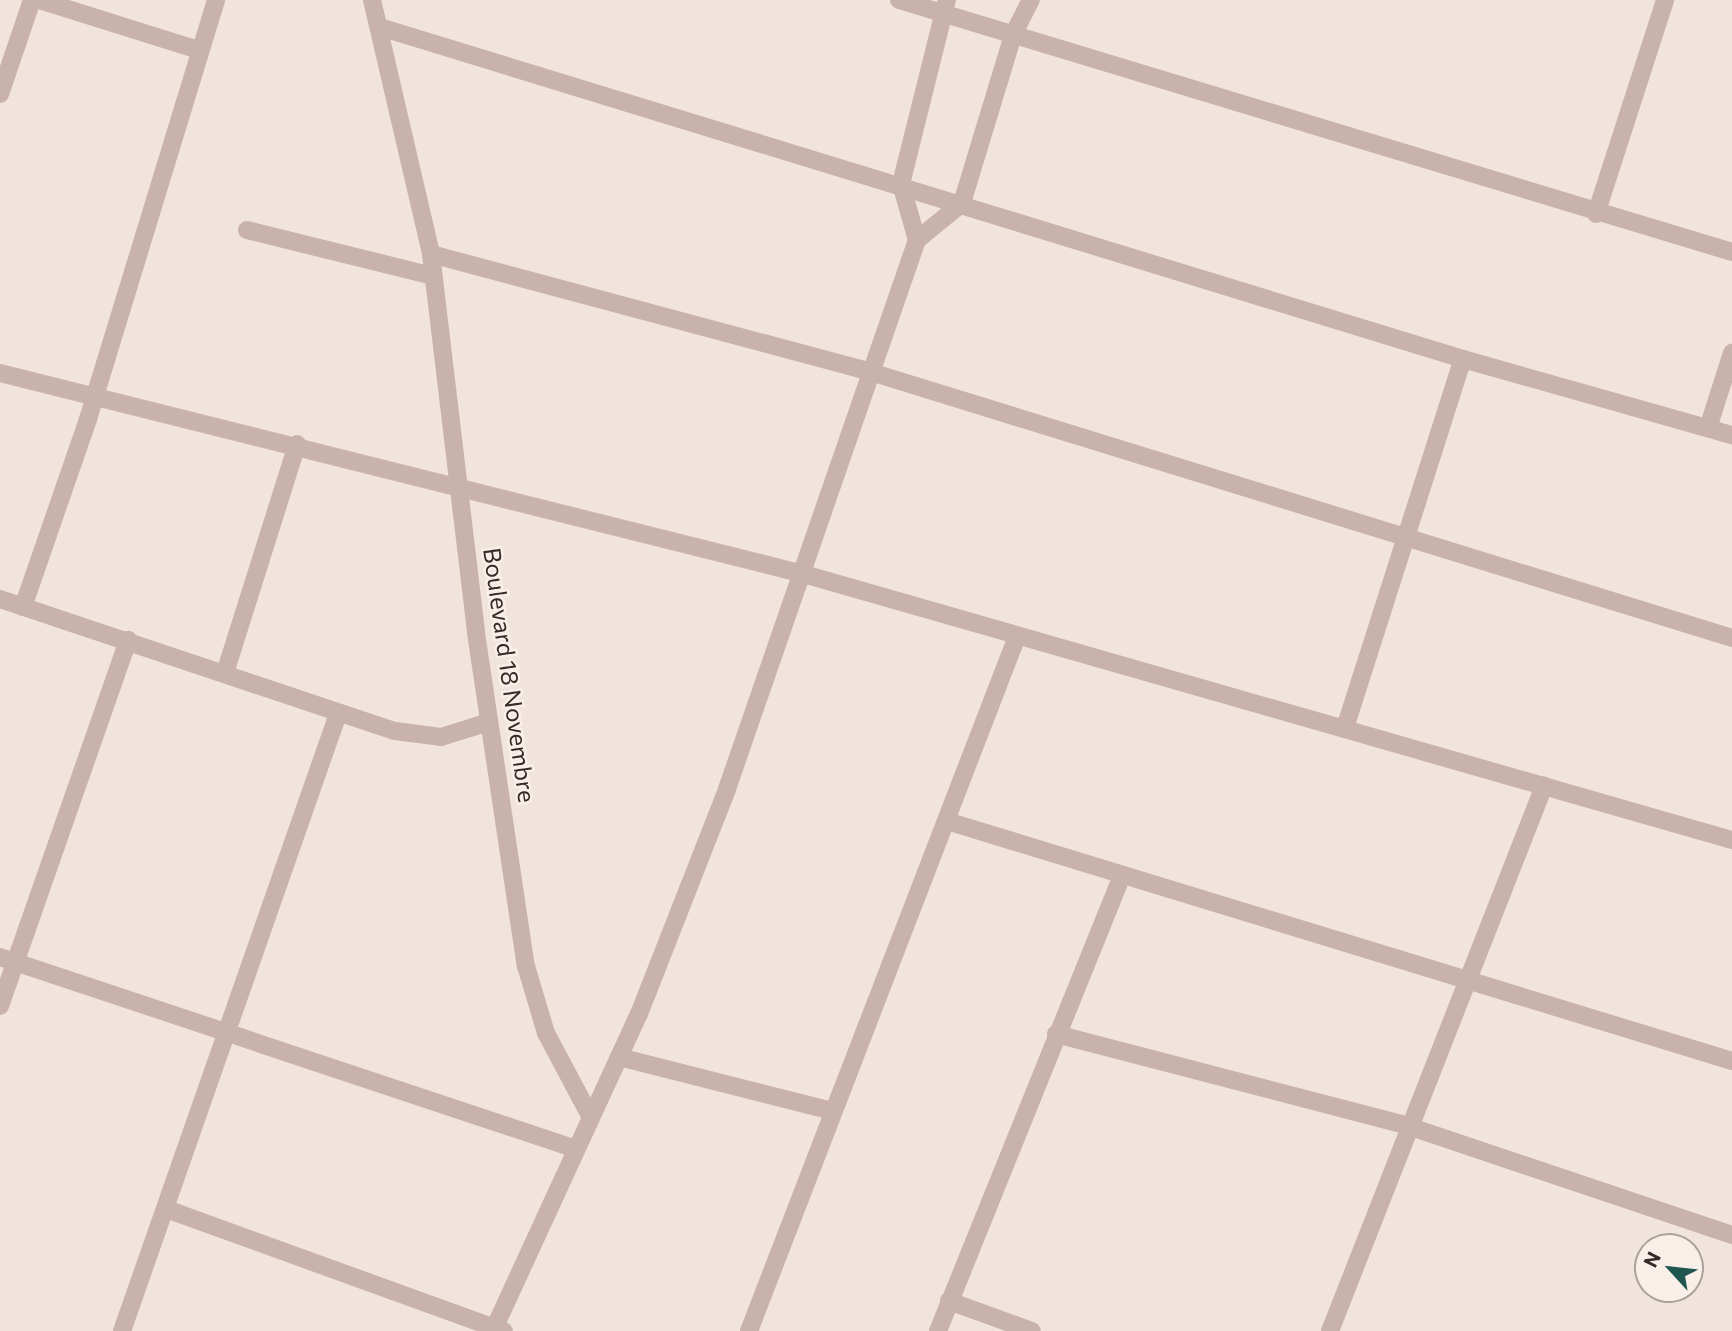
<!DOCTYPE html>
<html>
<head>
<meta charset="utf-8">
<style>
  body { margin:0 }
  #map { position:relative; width:1732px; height:1331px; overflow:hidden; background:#f1e4dd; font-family:Commissioner,sans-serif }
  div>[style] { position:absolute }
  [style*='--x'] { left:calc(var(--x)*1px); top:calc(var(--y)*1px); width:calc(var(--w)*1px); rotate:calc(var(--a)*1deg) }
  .street>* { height:18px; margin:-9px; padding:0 9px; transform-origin:9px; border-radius:9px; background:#c9b2a9 }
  span { translate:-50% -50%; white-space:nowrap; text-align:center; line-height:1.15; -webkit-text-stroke:5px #f9efe9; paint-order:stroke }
  .street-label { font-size:24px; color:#362b29 }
  .north { position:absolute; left:1634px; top:1233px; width:70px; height:70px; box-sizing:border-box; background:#f9efe9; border:2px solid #aba19c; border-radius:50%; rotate:297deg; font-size:19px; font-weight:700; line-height:28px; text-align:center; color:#362b29 }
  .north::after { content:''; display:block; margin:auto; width:24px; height:32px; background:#205650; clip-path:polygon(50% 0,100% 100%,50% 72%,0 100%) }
</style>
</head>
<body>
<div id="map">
  <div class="street">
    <i style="--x:39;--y:0;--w:168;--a:17.4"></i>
    <i style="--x:372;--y:0;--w:261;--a:76.9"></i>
    <i style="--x:431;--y:254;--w:382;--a:83.2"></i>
    <i style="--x:476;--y:633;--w:337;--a:81.5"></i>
    <i style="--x:526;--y:966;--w:70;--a:73.4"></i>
    <i style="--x:546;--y:1033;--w:92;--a:62"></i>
    <i style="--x:899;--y:0;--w:870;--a:16.83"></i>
    <i style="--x:383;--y:28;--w:1130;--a:17.04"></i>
    <i style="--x:1463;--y:359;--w:280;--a:15.8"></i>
    <i style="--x:0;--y:94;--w:99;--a:-71.2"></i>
    <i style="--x:1596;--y:214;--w:225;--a:-72.1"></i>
    <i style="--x:247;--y:230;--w:192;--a:13.9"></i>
    <i style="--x:917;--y:240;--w:58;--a:-105.9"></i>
    <i style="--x:901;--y:184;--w:190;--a:-76"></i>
    <i style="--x:431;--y:254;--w:459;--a:15"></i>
    <i style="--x:874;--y:373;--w:898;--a:17.16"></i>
    <i style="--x:0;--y:373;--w:825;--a:14.04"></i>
    <i style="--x:800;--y:573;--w:969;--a:15.99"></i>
    <i style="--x:1708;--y:428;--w:79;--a:-72.3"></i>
    <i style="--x:0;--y:599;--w:416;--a:18.5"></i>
    <i style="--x:395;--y:731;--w:46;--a:7.4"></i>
    <i style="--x:441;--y:737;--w:50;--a:-17.4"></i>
    <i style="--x:23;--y:607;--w:199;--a:-70.9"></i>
    <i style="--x:88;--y:419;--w:438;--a:-73"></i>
    <i style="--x:225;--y:673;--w:240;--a:-72.5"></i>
    <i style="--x:1345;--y:728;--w:387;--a:-72.3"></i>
    <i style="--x:950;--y:822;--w:818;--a:16.99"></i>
    <i style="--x:0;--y:957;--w:604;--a:18.43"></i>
    <i style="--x:0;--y:1006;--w:388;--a:-70.7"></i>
    <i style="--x:1056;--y:1034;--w:364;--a:14.6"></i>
    <i style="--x:1408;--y:1126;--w:342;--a:18.6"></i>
    <i style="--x:619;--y:1057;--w:220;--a:14.2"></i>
    <i style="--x:169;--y:1210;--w:356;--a:19.9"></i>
    <i style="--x:949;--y:1301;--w:88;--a:19.9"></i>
    <i style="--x:122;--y:1331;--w:654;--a:-70.71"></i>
    <i style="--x:493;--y:1331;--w:349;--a:-65.3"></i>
    <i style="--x:639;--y:1014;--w:242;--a:-68.6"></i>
    <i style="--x:727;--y:789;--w:581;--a:-70.91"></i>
    <i style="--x:917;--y:240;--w:58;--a:-39.4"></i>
    <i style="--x:962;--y:203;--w:176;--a:-73.1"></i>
    <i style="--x:1013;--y:35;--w:39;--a:-63"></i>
    <i style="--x:749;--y:1331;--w:742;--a:-68.9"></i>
    <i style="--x:938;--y:1331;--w:489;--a:-68"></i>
    <i style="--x:1330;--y:1331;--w:586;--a:-68.56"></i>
  </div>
  <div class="street-label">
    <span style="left:510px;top:675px;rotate:82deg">Boulevard 18 Novembre</span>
  </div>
  <div class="north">N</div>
</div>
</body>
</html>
